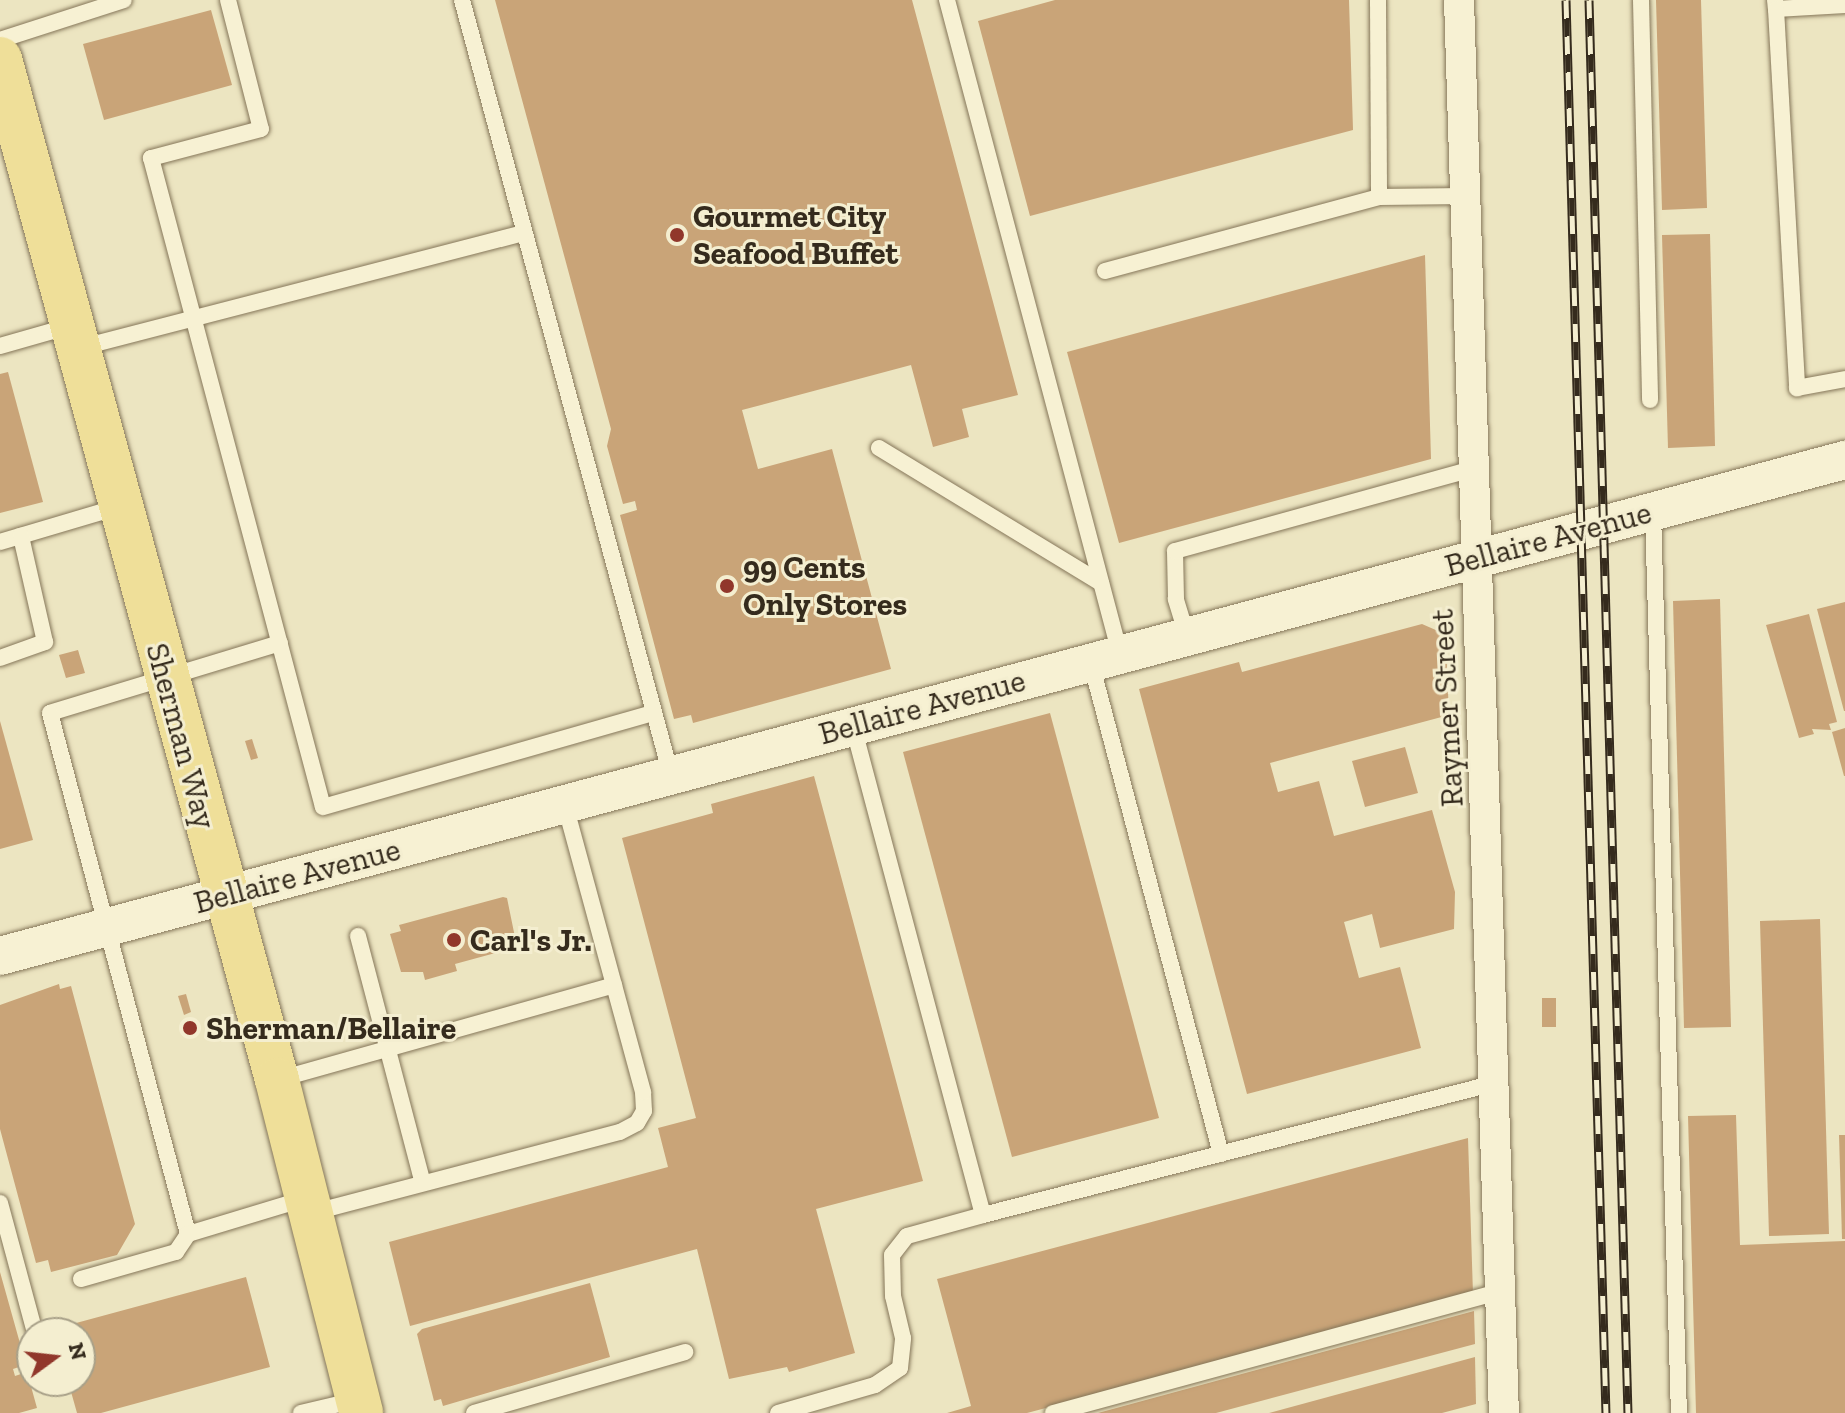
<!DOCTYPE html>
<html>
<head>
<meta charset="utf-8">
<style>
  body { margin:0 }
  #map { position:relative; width:1845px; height:1413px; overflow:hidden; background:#ece5c1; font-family:"Zilla Slab",serif }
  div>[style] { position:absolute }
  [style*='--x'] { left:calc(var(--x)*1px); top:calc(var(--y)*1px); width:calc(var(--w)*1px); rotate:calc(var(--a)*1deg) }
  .building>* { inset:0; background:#c9a478 }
  .roads { filter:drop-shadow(0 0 2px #857659) drop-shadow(0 0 2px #857659) }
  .service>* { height:16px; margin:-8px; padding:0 8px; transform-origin:8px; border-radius:8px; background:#f7f1d3 }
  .minor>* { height:30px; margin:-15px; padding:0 15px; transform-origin:15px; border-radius:15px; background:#f7f1d3 }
  .tertiary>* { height:38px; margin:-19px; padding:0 19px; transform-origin:19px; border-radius:19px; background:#f7f1d3 }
  .primary>* { height:44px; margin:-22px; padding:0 22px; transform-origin:22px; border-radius:22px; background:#efdf99 }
  .rail>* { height:9px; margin-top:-4.5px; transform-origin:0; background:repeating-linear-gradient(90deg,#f4eed0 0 18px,#352b1d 0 36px); box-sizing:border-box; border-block:2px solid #352b1d }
  .dots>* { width:22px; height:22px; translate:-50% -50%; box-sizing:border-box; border:4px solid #f4eed0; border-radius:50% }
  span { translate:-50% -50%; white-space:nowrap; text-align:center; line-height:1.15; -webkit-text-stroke:6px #f4eed0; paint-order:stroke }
  .poi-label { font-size:32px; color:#352b1d; font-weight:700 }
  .left { translate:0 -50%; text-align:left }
  .street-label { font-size:32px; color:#352b1d }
  .north { position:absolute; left:16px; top:1317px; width:80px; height:80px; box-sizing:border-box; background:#f4eed0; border:2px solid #a8a088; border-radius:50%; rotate:75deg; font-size:22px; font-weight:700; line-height:32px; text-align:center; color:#352b1d }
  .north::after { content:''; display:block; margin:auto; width:28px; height:36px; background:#91372b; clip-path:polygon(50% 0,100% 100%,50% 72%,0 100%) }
</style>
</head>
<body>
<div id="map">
  <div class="building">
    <i style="clip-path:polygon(495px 0,912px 0,1018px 395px,962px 409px,969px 437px,933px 447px,911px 365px,742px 410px,758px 469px,832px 449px,891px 669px,693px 723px,691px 715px,674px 719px,620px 515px,637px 510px,635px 501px,623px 504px,607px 446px,611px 429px)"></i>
    <i style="clip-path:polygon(1055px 0,1349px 0,1353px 130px,1030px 216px,978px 21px)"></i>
    <i style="clip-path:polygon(1656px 0,1701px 0,1707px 208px,1662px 210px)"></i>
    <i style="clip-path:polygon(211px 10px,232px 85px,104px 120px,83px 44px)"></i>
    <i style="clip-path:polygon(1710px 234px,1715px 446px,1668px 448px,1662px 235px)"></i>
    <i style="clip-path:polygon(1425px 255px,1431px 459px,1119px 543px,1067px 352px)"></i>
    <i style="clip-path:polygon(8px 372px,43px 502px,0 513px,0 374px)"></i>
    <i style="clip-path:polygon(1720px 599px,1731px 1027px,1684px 1028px,1673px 601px)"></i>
    <i style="clip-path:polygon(1845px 602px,1845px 711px,1844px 711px,1817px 609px)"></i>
    <i style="clip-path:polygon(1809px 614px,1837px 722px,1829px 724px,1831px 730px,1812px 729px,1814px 734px,1799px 738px,1766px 625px)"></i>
    <i style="clip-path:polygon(1422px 624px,1438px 631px,1446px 645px,1449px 715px,1270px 763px,1278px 792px,1319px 781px,1334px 836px,1432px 810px,1455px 892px,1454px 929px,1380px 948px,1372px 914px,1344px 922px,1359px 978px,1400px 967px,1421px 1048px,1247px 1094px,1139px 689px,1239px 662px,1242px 672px)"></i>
    <i style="clip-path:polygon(78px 650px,85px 673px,66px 678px,59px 655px)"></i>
    <i style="clip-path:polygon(1050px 713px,1159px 1118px,1012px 1157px,903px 752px)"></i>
    <i style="clip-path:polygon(0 721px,33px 840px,0 849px)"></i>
    <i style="clip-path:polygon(1845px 728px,1845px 776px,1844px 776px,1832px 732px)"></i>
    <i style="clip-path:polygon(252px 739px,258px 758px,251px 760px,245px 741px)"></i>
    <i style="clip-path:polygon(1405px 747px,1418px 793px,1365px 807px,1352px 761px)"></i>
    <i style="clip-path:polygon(814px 776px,923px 1181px,816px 1209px,855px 1353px,789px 1372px,787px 1367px,729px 1379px,697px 1249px,410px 1326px,389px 1242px,668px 1167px,658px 1128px,696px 1118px,622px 838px,713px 813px,711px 804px)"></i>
    <i style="clip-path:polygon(503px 897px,507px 898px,517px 947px,455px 964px,457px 971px,425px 980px,423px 972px,401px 972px,390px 934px,401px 931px,399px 925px)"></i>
    <i style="clip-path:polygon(1820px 919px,1829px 1234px,1769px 1236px,1760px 921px)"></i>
    <i style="clip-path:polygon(59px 984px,60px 989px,71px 986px,135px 1224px,117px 1255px,51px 1272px,48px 1260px,36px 1263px,0 1129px,0 1005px)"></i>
    <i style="clip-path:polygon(186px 994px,191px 1012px,184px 1015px,178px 996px)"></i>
    <i style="clip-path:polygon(1542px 998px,1556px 998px,1556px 1027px,1542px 1027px)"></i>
    <i style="clip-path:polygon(1736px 1115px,1740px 1245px,1845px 1241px,1845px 1413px,1696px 1413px,1688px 1116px)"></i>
    <i style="clip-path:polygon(1839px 1135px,1845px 1135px,1845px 1239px,1842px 1239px)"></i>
    <i style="clip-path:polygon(1468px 1138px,1473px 1294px,1027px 1413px,947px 1413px,971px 1406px,937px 1279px)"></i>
    <i style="clip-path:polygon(0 1272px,23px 1354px,18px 1355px,22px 1366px,13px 1369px,15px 1376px,27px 1372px,37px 1408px,19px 1413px,0 1413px)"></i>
    <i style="clip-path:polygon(246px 1277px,270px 1367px,101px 1413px,77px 1413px,68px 1381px,80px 1381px,80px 1333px,54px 1329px)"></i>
    <i style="clip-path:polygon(590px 1283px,610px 1357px,443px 1406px,441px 1399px,434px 1401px,417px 1334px,422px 1329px)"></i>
    <i style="clip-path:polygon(1474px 1311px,1475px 1344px,1216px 1413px,1098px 1413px)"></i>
    <i style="clip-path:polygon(1475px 1357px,1476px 1404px,1442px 1413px,1269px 1413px)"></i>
  </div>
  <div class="roads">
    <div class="service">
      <i style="--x:228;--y:0;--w:133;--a:75.7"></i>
      <i style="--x:261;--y:129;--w:114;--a:165.2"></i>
      <i style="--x:151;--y:158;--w:671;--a:75.16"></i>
      <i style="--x:323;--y:807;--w:344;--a:-15.9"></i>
      <i style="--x:462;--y:0;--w:803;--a:74.91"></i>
      <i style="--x:947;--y:0;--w:676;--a:75.18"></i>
      <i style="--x:1378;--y:0;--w:197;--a:89.7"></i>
      <i style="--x:1641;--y:0;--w:400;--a:88.7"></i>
      <i style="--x:1775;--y:0;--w:9;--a:84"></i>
      <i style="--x:1776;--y:9;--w:69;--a:-3.3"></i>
      <i style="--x:1776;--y:9;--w:380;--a:86.8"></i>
      <i style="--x:1797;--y:388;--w:49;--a:-10.6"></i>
      <i style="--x:0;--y:40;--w:130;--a:-17.9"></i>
      <i style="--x:1105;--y:271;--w:284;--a:-15.1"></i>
      <i style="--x:1379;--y:197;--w:86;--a:-0.7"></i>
      <i style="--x:0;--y:346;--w:73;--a:-15.9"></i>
      <i style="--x:79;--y:348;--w:460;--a:-14.5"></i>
      <i style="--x:879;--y:448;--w:260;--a:31.3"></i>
      <i style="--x:1653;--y:513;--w:900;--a:88.35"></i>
      <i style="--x:0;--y:542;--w:123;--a:-16.5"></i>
      <i style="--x:1187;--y:636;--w:39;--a:-107"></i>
      <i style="--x:1176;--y:599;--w:48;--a:-91.2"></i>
      <i style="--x:1175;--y:551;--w:308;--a:-15.4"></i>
      <i style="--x:280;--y:643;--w:240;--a:163.1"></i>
      <i style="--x:50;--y:713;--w:539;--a:75.16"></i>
      <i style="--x:188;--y:1234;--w:121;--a:-16.8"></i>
      <i style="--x:0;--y:658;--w:48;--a:-19.6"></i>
      <i style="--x:45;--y:642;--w:109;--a:-102.8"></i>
      <i style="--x:1091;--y:663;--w:508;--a:75.17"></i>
      <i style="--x:358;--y:936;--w:255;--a:75.3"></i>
      <i style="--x:280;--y:1079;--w:347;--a:-15.7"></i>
      <i style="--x:0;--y:1203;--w:135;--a:74.9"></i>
      <i style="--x:311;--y:1213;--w:319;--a:-14.7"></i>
      <i style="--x:620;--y:1132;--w:19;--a:-28"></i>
      <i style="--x:637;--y:1123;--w:14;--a:-60"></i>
      <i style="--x:644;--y:1111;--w:19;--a:-93"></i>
      <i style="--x:643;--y:1092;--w:298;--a:-105.2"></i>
      <i style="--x:983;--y:1215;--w:529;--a:-14.46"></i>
      <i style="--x:81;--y:1279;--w:99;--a:-15.9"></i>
      <i style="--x:176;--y:1252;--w:22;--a:-56"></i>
      <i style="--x:301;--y:1413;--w:57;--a:-13.3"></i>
      <i style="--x:474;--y:1413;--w:220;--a:-16.1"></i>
      <i style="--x:778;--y:1413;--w:101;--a:-16.1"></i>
      <i style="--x:875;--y:1385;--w:30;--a:-34"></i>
      <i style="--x:900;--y:1368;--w:30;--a:-84"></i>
      <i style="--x:903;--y:1338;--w:43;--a:-103.4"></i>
      <i style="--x:893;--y:1296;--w:41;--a:-91.4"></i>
      <i style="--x:892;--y:1255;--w:24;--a:-52"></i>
      <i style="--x:907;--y:1236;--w:79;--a:-15.4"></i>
      <i style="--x:983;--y:1215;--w:506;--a:-104.89"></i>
      <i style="--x:1053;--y:1413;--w:464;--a:-15.2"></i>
    </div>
    <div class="minor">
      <i style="--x:1459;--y:0;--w:1414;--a:88.18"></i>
    </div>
    <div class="tertiary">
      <i style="--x:0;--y:956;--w:1911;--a:-15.05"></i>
    </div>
    <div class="primary">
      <i style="--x:0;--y:59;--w:1058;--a:74.82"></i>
      <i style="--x:277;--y:1080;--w:343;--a:75.8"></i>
    </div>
  </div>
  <div class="rail">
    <i style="--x:1566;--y:0;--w:1414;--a:88.38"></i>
    <i style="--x:1589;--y:0;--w:1414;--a:88.42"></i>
  </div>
  <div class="dots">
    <i style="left:677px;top:235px;background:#91372b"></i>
    <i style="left:727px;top:586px;background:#91372b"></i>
    <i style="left:454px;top:940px;background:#91372b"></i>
    <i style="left:190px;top:1028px;background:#91372b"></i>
  </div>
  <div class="poi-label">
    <span class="left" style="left:693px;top:235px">Gourmet City<br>Seafood Buffet</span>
    <span class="left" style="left:743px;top:586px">99 Cents<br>Only Stores</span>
    <span class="left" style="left:470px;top:940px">Carl's Jr.</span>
    <span class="left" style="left:206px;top:1028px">Sherman/Bellaire</span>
  </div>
  <div class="street-label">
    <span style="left:1548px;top:539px;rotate:-15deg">Bellaire Avenue</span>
    <span style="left:922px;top:707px;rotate:-15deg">Bellaire Avenue</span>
    <span style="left:1447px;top:708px;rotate:-93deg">Raymer Street</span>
    <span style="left:181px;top:736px;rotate:75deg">Sherman Way</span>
    <span style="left:297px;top:876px;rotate:-15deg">Bellaire Avenue</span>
  </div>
  <div class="north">N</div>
</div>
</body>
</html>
